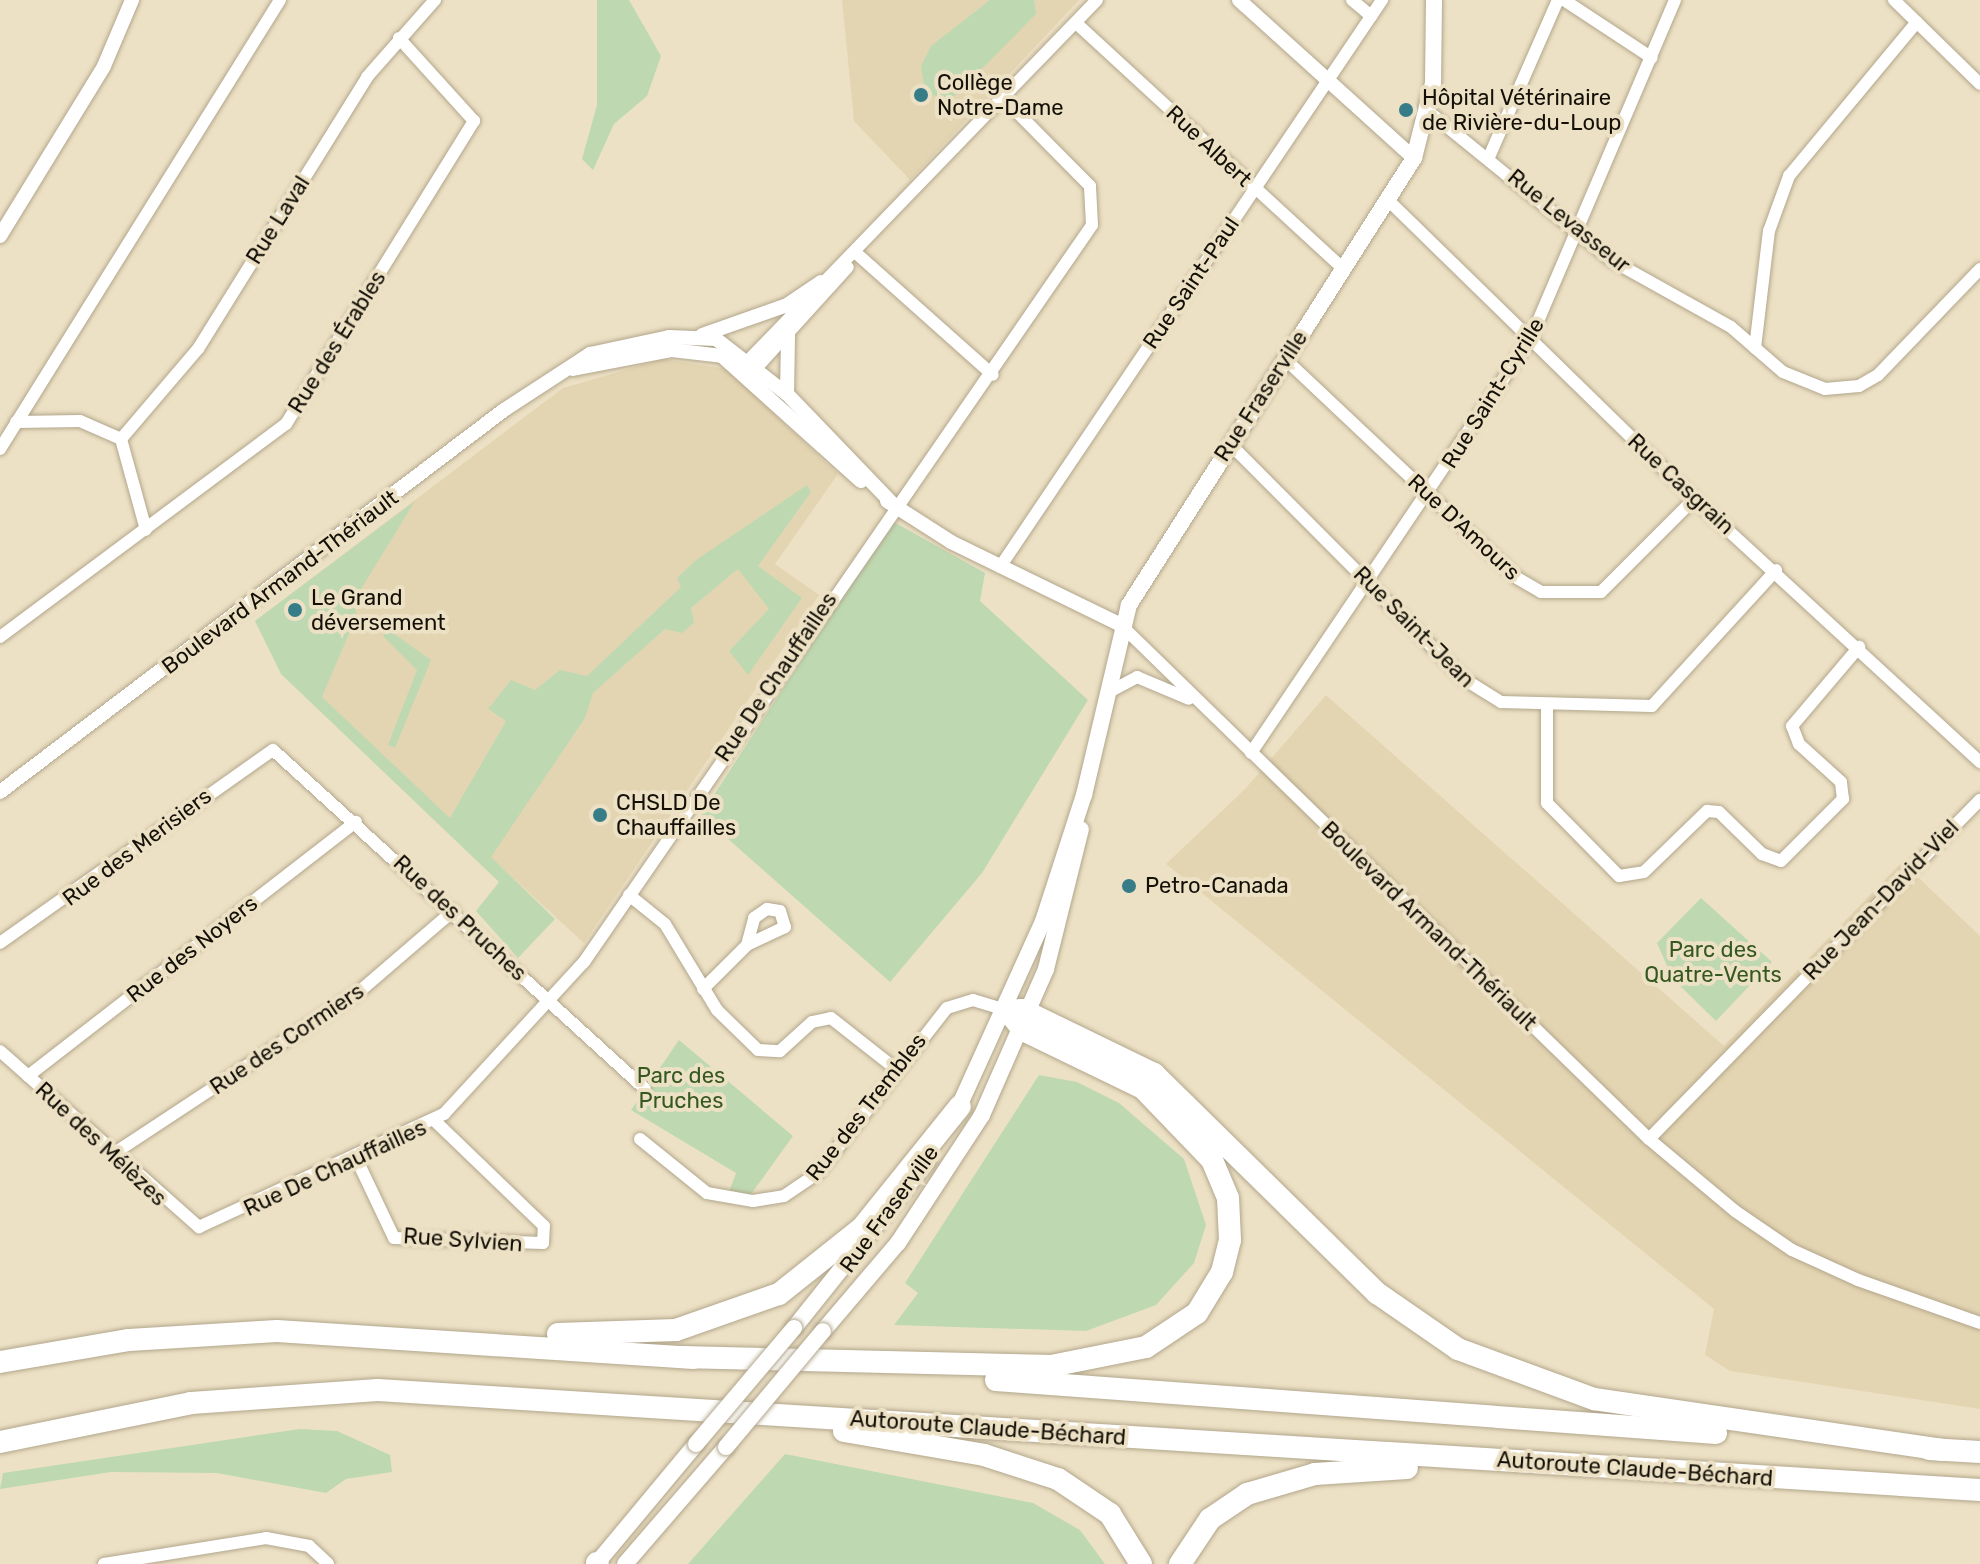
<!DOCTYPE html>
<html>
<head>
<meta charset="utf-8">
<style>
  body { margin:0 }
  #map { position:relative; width:1980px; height:1564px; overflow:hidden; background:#ede1c5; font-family:Rubik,sans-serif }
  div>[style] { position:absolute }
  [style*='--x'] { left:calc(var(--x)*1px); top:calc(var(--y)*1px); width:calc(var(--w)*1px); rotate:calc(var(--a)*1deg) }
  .built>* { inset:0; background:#e4d5b2 }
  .green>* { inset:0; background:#bed9b1 }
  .roads { filter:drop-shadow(0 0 2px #b2a68c) drop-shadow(0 0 2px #b2a68c) }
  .minor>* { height:12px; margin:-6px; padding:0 6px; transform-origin:6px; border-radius:6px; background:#fff }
  .tertiary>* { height:14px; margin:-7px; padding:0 7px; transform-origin:7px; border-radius:7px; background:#fff }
  .secondary>* { height:16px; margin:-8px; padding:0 8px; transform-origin:8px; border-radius:8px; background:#fff }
  .motorway>* { height:22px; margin:-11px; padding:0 11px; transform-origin:11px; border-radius:11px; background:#fff }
  .bridges { filter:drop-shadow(0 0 2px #b2a68c) drop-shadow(0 0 2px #b2a68c) }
  .secondary-bridge>* { height:16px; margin:-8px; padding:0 8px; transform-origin:8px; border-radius:8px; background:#fff }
  .dots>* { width:22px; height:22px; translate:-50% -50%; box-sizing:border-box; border:4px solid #ede1c5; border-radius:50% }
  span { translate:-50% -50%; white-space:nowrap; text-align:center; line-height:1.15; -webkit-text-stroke:8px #ede1c5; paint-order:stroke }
  .poi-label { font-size:22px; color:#141007 }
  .left { translate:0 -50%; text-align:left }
  .street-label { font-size:22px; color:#141007 }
  .park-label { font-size:22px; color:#34581f }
</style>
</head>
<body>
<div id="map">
  <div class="built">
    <i style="clip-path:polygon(842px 0,1079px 0,910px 180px,854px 121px)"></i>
    <i style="clip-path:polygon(663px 359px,726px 369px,838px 474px,775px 564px,819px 595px,584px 943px,280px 665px,255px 621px,563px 388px)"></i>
    <i style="clip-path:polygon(1326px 695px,1724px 1046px,1902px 862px,1980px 936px,1980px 1409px,1730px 1371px,1705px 1355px,1714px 1309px,1166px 864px,1245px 789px)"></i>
  </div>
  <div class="green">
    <i style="clip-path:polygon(597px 0,629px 0,661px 56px,647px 96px,614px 124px,593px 170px,582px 159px,597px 105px)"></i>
    <i style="clip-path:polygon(990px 0,1034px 0,1036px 14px,951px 100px,925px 93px,921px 66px,931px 46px)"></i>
    <i style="clip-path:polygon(807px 485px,811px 492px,758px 566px,802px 598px,748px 675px,729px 651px,769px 609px,738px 569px,691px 608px,694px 623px,682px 633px,665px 629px,593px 693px,585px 718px,491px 857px,555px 919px,518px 958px,476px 911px,499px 882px,281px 674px,255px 621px,415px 501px,353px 602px,357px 615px,322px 697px,450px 818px,506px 721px,488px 709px,511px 680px,535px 690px,560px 670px,587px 676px,681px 587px,677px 578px,696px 560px)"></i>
    <i style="clip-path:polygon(892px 521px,985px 573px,980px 601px,1088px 700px,982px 873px,890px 982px,701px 815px)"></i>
    <i style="clip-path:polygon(386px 628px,431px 660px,395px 748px,388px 745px,417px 670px,383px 636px)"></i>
    <i style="clip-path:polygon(1701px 898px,1772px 962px,1716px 1021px,1673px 979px,1657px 943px)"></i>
    <i style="clip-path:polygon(679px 1040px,793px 1136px,749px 1197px,729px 1192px,736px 1173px,631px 1110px)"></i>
    <i style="clip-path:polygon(1039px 1075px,1077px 1082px,1119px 1103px,1184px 1159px,1206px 1225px,1194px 1263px,1156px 1305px,1086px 1331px,894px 1325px,918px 1293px,905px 1283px)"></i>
    <i style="clip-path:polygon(300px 1429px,337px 1431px,390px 1455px,392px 1472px,346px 1479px,326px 1493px,217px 1473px,111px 1472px,0 1489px,3px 1473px)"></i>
    <i style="clip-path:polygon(785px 1454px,1033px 1503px,1080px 1530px,1105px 1564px,688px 1564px)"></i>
  </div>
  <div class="roads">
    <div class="minor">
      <i style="--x:1352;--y:0;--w:25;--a:40"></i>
      <i style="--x:1564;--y:0;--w:105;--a:33.4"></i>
      <i style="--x:1894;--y:0;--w:120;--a:44.3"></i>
      <i style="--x:1076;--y:23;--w:362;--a:42.6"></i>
      <i style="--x:1429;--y:112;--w:235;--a:39.1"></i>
      <i style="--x:1611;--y:260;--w:137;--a:29.2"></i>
      <i style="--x:1731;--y:327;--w:69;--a:40.9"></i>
      <i style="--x:1783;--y:372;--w:45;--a:22"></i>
      <i style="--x:1825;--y:389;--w:34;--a:-5"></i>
      <i style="--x:1859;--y:386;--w:22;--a:-30"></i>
      <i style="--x:1878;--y:375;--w:147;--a:-46.1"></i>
      <i style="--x:1489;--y:157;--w:171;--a:-66.3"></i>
      <i style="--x:1388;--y:200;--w:428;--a:44.3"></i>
      <i style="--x:1694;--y:499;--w:389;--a:42.6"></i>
      <i style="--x:856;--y:253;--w:183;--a:41.7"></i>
      <i style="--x:1755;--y:348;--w:118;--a:-83.2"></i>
      <i style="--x:1769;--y:231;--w:59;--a:-70"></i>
      <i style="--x:1789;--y:176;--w:200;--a:-50.3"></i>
      <i style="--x:1285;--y:359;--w:319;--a:43.3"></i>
      <i style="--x:1517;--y:578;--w:28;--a:30"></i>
      <i style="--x:1541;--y:592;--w:60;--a:0"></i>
      <i style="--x:1601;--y:592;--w:132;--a:-45"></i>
      <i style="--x:741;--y:368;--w:512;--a:-45.95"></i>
      <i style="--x:751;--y:374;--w:144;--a:-47.8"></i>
      <i style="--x:16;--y:422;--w:64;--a:-0.9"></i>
      <i style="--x:80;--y:421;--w:45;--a:23.7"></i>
      <i style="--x:121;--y:439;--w:94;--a:74.6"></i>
      <i style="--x:121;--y:439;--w:118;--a:-49.5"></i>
      <i style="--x:198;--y:349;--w:320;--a:-58.1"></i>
      <i style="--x:367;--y:77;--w:103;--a:-48.6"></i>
      <i style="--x:1230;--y:444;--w:332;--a:45.1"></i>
      <i style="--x:1464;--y:679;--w:44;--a:31.9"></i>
      <i style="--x:1501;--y:702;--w:151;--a:1.5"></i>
      <i style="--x:1652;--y:706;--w:184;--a:-47.6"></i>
      <i style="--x:0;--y:449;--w:529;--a:-58.05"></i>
      <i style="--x:1000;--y:567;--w:684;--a:-56.03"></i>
      <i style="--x:1121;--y:625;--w:737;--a:44.23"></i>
      <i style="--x:1649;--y:1139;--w:112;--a:39.9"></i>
      <i style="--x:1735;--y:1211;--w:69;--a:34.4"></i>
      <i style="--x:1792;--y:1250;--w:72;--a:24.4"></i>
      <i style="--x:1858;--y:1280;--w:129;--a:19.4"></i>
      <i style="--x:0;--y:637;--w:357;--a:-36.7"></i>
      <i style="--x:286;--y:424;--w:357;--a:-58.2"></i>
      <i style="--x:474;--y:121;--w:112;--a:-132.1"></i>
      <i style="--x:1109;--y:692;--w:32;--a:-28"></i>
      <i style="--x:1137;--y:677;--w:56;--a:22.9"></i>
      <i style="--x:1547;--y:706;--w:97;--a:90"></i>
      <i style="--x:1547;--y:803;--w:103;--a:45.4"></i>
      <i style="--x:1619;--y:876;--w:25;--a:-9"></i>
      <i style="--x:1644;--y:872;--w:88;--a:-44.1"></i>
      <i style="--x:1707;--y:811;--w:12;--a:5"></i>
      <i style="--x:1719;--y:812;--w:60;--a:44.3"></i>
      <i style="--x:1762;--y:854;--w:20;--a:20"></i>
      <i style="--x:1781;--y:861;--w:88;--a:-45"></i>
      <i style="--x:1843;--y:799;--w:17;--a:-97"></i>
      <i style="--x:1841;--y:782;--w:57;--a:-137.9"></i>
      <i style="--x:1799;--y:744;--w:19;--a:-111"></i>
      <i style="--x:1792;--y:726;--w:104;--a:-49.7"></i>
      <i style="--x:1251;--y:753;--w:498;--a:-56"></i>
      <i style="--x:1530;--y:340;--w:370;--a:-66.9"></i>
      <i style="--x:629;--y:895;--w:46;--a:38.9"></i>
      <i style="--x:665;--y:924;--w:100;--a:58.8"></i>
      <i style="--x:717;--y:1010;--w:57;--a:44.3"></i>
      <i style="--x:758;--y:1050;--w:22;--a:3"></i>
      <i style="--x:780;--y:1051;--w:43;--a:-42.2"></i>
      <i style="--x:812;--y:1022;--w:19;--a:-12"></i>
      <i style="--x:831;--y:1018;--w:84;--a:38.2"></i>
      <i style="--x:767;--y:909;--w:13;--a:9"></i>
      <i style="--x:780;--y:911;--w:17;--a:73"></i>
      <i style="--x:785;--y:927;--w:42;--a:154.7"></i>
      <i style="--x:747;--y:945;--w:28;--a:-75"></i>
      <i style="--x:754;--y:918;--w:16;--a:-35"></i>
      <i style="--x:0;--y:943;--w:334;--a:-35.3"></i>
      <i style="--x:273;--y:750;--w:503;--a:42.34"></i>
      <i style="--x:703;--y:989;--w:62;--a:-45"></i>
      <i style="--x:0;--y:1051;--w:266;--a:41.5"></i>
      <i style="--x:199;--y:1227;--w:270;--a:-24.8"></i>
      <i style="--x:444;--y:1114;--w:207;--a:-47.4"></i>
      <i style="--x:584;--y:962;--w:895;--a:-55.42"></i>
      <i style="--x:1092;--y:225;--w:39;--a:-93"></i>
      <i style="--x:1090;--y:186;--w:124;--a:-134.7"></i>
      <i style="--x:28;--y:1076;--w:415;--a:-37.8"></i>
      <i style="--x:640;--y:1139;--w:86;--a:38.9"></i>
      <i style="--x:707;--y:1193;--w:47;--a:9.9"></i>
      <i style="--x:753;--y:1201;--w:31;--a:-9"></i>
      <i style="--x:784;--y:1196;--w:41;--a:-34.1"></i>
      <i style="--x:818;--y:1173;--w:209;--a:-52"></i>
      <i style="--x:947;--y:1008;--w:27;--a:-17"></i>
      <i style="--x:973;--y:1000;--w:37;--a:17"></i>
      <i style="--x:1649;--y:1139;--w:474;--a:-45.7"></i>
      <i style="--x:113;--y:1154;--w:296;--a:-33.4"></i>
      <i style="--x:360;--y:991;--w:123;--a:-40.7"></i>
      <i style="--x:357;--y:1160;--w:86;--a:64.6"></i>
      <i style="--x:394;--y:1238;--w:149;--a:1.9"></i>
      <i style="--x:543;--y:1243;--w:17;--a:-87"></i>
      <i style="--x:544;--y:1226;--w:151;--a:-136.1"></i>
      <i style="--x:104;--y:1564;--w:164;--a:-9.1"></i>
      <i style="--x:266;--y:1538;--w:44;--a:10.5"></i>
      <i style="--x:309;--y:1546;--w:26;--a:43"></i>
    </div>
    <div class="tertiary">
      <i style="--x:1239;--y:0;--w:236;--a:42.1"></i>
      <i style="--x:0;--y:236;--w:199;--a:-58.5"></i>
      <i style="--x:104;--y:66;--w:72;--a:-67"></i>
      <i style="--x:702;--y:335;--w:90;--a:-19.4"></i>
      <i style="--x:787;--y:305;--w:41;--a:-34.1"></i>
      <i style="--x:573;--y:369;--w:101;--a:-10.9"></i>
      <i style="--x:672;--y:350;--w:50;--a:6.8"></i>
      <i style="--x:722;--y:356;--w:187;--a:42"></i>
      <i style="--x:787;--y:394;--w:60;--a:-89"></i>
      <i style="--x:887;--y:501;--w:76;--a:32.6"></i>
      <i style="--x:951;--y:542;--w:189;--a:26"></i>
      <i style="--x:0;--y:792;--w:632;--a:-37.16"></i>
      <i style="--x:504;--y:410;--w:103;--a:-33.1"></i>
      <i style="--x:590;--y:354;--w:81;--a:-12.1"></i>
      <i style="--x:669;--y:337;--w:47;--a:2.4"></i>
      <i style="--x:716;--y:339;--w:90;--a:37.8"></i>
      <i style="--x:787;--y:394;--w:153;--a:46.1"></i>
    </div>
    <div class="secondary">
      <i style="--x:956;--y:1113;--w:211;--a:-65.6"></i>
      <i style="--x:1043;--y:921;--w:133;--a:-72"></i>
      <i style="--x:1084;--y:795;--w:195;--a:-76.7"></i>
      <i style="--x:1129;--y:605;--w:530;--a:-57.48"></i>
      <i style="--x:1414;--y:158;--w:77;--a:-75.8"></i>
      <i style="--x:1433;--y:83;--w:83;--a:-89.3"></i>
      <i style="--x:794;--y:1328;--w:215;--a:-51.4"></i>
      <i style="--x:823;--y:1331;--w:116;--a:-49.6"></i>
      <i style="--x:898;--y:1243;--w:153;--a:-56.7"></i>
      <i style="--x:982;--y:1115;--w:159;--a:-66.3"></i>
      <i style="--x:1046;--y:969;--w:144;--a:-76"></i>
      <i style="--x:597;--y:1563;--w:155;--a:-50.2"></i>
      <i style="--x:625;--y:1564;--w:155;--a:-49.2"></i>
    </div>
    <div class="motorway">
      <i style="--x:558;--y:1334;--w:118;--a:-1.9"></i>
      <i style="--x:676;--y:1330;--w:109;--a:-19.3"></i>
      <i style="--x:779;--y:1294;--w:106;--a:-38.5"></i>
      <i style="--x:862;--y:1228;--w:156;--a:-51.2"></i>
      <i style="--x:681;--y:1357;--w:370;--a:1.4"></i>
      <i style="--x:1051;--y:1366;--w:97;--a:-11.3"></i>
      <i style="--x:1146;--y:1347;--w:61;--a:-33.7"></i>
      <i style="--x:1197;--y:1313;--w:48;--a:-58.6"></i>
      <i style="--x:1222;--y:1272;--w:33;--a:-76"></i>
      <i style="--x:1230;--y:1240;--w:42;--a:-92.7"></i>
      <i style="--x:1228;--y:1198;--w:41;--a:-112.8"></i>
      <i style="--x:1212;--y:1160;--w:100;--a:-133.8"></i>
      <i style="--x:1143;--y:1088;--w:133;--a:-154.2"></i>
      <i style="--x:1023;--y:1030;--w:24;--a:-128"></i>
      <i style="--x:1008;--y:1011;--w:14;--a:-4"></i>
      <i style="--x:1022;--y:1010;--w:147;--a:25.9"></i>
      <i style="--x:1154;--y:1074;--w:313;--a:44.5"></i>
      <i style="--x:1377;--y:1293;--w:98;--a:34.7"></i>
      <i style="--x:1458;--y:1349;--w:145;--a:20.2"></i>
      <i style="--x:1594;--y:1399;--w:352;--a:8.3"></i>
      <i style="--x:0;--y:1362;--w:131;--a:-9.7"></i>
      <i style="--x:129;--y:1340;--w:148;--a:-3.5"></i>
      <i style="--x:277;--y:1331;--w:418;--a:3.7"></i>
      <i style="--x:996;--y:1380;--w:722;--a:4.21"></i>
      <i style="--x:844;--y:1431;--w:142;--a:9.7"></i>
      <i style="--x:984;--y:1455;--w:78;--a:18"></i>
      <i style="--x:1058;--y:1479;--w:63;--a:33.9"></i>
      <i style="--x:1110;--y:1514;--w:59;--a:58.2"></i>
      <i style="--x:0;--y:1442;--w:195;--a:-11.5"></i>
      <i style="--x:191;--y:1403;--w:187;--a:-4"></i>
      <i style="--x:378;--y:1390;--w:1605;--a:3.57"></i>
      <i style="--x:1929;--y:1449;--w:51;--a:3.4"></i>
      <i style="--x:597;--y:1563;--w:1;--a:45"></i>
      <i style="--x:1180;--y:1564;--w:54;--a:-56.3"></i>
      <i style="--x:1210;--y:1519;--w:45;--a:-34"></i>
      <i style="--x:1247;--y:1494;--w:71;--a:-16.4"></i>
      <i style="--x:1315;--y:1474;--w:92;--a:-3.7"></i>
    </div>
  </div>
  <div class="bridges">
    <div class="secondary-bridge">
      <i style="--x:696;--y:1444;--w:152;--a:-49.8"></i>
      <i style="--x:726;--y:1447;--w:151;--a:-50.1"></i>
    </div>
  </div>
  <div class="dots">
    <i style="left:921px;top:95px;background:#367d87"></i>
    <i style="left:1406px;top:110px;background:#367d87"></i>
    <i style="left:295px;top:610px;background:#367d87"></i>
    <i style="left:600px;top:815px;background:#367d87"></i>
    <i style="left:1129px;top:886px;background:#367d87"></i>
  </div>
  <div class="poi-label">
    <span class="left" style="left:937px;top:95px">Collège<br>Notre-Dame</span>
    <span class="left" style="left:1422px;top:110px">Hôpital Vétérinaire<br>de Rivière-du-Loup</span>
    <span class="left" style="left:311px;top:610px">Le Grand<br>déversement</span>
    <span class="left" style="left:616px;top:815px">CHSLD De<br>Chauffailles</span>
    <span class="left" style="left:1145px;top:886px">Petro-Canada</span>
  </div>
  <div class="street-label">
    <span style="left:1209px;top:146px;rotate:43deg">Rue Albert</span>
    <span style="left:278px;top:220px;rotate:-58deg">Rue Laval</span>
    <span style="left:1569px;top:221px;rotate:39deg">Rue Levasseur</span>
    <span style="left:1191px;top:283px;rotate:-56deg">Rue Saint-Paul</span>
    <span style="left:337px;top:342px;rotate:-58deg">Rue des Érables</span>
    <span style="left:1493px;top:393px;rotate:-58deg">Rue Saint-Cyrille</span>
    <span style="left:1261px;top:396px;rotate:-57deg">Rue Fraserville</span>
    <span style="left:1681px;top:484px;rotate:43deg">Rue Casgrain</span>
    <span style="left:1464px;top:527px;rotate:43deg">Rue D'Amours</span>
    <span style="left:280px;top:582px;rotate:-37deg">Boulevard Armand-Thériault</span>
    <span style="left:1414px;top:627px;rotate:45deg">Rue Saint-Jean</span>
    <span style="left:776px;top:677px;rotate:-56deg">Rue De Chauffailles</span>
    <span style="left:137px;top:847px;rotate:-37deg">Rue des Merisiers</span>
    <span style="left:1881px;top:900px;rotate:-46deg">Rue Jean-David-Viel</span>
    <span style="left:460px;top:918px;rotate:43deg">Rue des Pruches</span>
    <span style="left:1429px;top:926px;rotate:44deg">Boulevard Armand-Thériault</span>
    <span style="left:192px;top:949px;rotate:-38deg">Rue des Noyers</span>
    <span style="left:287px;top:1039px;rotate:-34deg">Rue des Cormiers</span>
    <span style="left:866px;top:1107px;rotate:-52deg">Rue des Trembles</span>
    <span style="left:101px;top:1144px;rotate:43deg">Rue des Mélèzes</span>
    <span style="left:335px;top:1168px;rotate:-25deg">Rue De Chauffailles</span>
    <span style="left:889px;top:1209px;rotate:-54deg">Rue Fraserville</span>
    <span style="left:463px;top:1240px;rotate:4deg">Rue Sylvien</span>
    <span style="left:988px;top:1428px;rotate:4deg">Autoroute Claude-Béchard</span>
    <span style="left:1635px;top:1469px;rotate:4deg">Autoroute Claude-Béchard</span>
  </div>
  <div class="park-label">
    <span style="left:1713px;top:962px">Parc des<br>Quatre-Vents</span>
    <span style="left:681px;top:1088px">Parc des<br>Pruches</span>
  </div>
</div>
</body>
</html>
